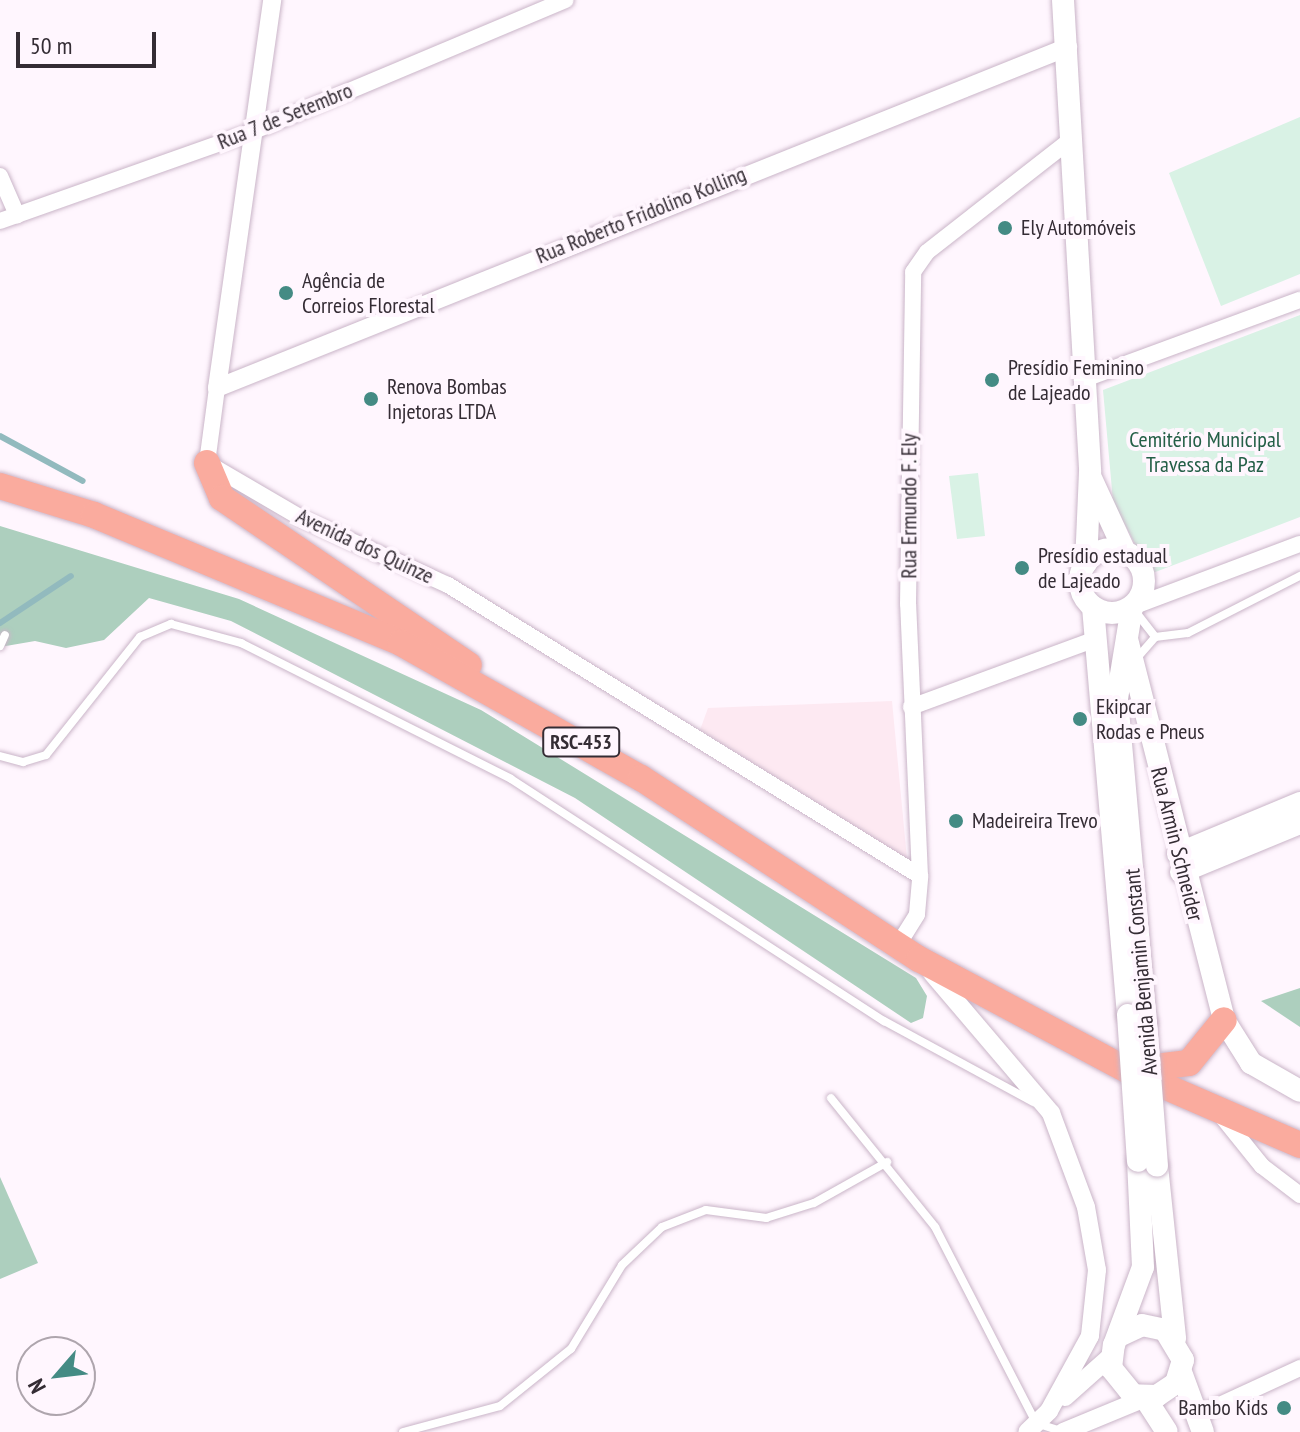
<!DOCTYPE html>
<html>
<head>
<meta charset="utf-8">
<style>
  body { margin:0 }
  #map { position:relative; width:1300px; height:1432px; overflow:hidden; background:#fff6fe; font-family:"PT Sans Narrow",sans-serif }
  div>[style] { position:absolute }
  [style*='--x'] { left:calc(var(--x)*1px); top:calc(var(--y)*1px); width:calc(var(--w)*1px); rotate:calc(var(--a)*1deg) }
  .industrial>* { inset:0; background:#fde9f2 }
  .green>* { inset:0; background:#d9f2e5 }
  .forest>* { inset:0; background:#adcfbe }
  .stream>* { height:6px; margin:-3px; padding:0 3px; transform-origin:3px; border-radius:3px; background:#92babe }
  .roads { filter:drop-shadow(0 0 2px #cab5c8) drop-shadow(0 0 2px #cab5c8) }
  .service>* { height:8px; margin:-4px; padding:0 4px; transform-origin:4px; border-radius:4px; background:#fff }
  .minor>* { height:16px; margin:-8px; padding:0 8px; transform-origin:8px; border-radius:8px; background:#fff }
  .tertiary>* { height:18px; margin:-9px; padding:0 9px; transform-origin:9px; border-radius:9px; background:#fff }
  .secondary>* { height:22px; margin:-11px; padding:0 11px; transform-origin:11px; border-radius:11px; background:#fff }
  .secondary>.ring { margin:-11px; padding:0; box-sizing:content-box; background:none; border:22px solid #fff; border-radius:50% }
  .trunk>* { height:26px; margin:-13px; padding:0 13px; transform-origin:13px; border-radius:13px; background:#faab9e }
  .bridges { filter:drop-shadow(0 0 2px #cab5c8) drop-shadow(0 0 2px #cab5c8) }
  .secondary-bridge>* { height:22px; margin:-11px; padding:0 11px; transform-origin:11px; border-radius:11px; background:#fff }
  .dots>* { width:22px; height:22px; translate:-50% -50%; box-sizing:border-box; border:4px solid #fff6fe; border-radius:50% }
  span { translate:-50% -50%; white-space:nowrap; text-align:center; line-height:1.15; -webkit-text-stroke:8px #fff6fe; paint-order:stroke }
  .shield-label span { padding:2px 6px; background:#fff6fe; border:2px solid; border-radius:6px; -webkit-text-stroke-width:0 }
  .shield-label { font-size:20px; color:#342c34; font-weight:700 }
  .street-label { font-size:22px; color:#342c34 }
  .poi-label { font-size:22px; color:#342c34 }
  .left { translate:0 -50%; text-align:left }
  .right { translate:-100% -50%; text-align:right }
  .park-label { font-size:22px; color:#245f47 }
  .north { position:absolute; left:16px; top:1336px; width:80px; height:80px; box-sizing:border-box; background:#fff6fe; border:2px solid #aea5ad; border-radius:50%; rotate:242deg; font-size:22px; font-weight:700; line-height:32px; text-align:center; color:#342c34 }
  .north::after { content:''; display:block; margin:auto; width:28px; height:36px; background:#448b84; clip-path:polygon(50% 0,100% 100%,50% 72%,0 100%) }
  .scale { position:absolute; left:16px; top:32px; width:140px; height:36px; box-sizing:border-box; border:4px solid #342c34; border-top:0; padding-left:10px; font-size:24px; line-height:28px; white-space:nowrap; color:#342c34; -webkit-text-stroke:6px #fff6fe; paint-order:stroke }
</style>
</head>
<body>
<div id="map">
  <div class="industrial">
    <i style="clip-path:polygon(892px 701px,907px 859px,700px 730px,708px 708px)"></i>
  </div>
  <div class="green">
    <i style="clip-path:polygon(1300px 117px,1300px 274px,1221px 306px,1169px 173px)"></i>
    <i style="clip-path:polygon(1300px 315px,1300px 517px,1150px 574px,1113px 501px,1103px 390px)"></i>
    <i style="clip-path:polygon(978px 473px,985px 536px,957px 539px,949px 476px)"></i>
  </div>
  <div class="forest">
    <i style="clip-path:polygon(0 526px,239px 599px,481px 710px,916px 978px,927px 996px,923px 1018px,911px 1023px,575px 798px,231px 621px,149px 598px,104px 640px,66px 648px,35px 641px,0 647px)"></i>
    <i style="clip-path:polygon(1300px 988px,1300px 1027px,1261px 1001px)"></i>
    <i style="clip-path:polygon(0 1177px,38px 1263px,0 1279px)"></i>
  </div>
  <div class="stream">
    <i style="--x:0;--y:436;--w:94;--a:28.5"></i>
    <i style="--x:0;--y:623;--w:85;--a:-33.5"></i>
  </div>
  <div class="roads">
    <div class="service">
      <i style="--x:1135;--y:611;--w:33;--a:52"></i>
      <i style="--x:0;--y:646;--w:12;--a:-66"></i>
      <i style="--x:1137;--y:658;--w:28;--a:-49"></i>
      <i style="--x:1155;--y:637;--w:33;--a:-7"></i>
      <i style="--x:1188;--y:633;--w:126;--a:-27"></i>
      <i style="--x:0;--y:756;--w:24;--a:15"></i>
      <i style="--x:23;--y:762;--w:24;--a:-17"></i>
      <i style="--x:46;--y:755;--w:151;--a:-51.5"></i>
      <i style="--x:140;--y:637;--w:34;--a:-23"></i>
      <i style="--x:171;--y:624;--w:73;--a:15.2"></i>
      <i style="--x:241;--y:643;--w:302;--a:26.7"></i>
      <i style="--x:511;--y:779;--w:445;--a:33"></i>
      <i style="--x:884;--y:1021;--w:170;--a:28.5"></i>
      <i style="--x:831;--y:1098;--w:166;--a:51.1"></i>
      <i style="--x:935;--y:1227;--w:220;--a:62.7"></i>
      <i style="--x:1036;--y:1423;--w:28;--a:18"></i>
      <i style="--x:403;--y:1432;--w:100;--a:-15"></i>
      <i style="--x:500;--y:1406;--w:91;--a:-38.8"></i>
      <i style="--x:571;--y:1349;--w:98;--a:-58.7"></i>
      <i style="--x:622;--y:1265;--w:55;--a:-43.5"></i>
      <i style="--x:662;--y:1227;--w:47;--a:-21.1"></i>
      <i style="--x:706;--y:1210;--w:61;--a:7.6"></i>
      <i style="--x:766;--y:1218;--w:50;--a:-17.4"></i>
      <i style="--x:814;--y:1203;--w:84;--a:-29.3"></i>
    </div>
    <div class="minor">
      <i style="--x:0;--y:176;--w:43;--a:66.4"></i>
      <i style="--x:0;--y:221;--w:269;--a:-19.5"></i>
      <i style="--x:254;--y:131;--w:338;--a:-22.8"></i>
      <i style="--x:1082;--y:380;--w:232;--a:-20.2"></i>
      <i style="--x:217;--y:388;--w:76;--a:97.6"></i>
      <i style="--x:207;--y:463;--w:111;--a:30.3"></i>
      <i style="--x:303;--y:519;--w:159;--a:24.5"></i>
      <i style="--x:448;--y:585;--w:554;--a:31.65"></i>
      <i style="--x:1132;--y:607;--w:179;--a:-20.6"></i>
      <i style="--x:911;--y:707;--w:194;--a:-20.2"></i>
      <i style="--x:898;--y:945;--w:36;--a:-58"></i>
      <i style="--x:917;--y:914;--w:38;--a:-85"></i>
      <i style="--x:920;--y:876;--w:272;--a:-92.5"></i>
      <i style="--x:908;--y:604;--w:332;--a:-89.1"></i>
      <i style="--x:913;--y:272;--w:24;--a:-55"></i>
      <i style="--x:927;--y:252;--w:185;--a:-38"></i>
      <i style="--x:1220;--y:1114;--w:67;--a:51.1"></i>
      <i style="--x:1262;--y:1166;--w:48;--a:37.3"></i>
      <i style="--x:1196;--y:1416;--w:115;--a:-24.8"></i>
    </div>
    <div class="tertiary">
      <i style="--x:217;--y:388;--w:917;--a:-21.84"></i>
      <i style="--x:217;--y:388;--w:392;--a:-81.9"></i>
      <i style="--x:932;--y:973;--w:184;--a:49.6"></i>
      <i style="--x:1051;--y:1113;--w:100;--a:69.6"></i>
      <i style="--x:1086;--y:1207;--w:64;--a:80.1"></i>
      <i style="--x:1097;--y:1270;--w:66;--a:96.1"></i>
      <i style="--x:1090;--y:1336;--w:85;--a:118.7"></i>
      <i style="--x:1049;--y:1411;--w:30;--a:136"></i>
      <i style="--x:1065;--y:1397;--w:62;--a:-41.7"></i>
      <i style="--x:1063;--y:1432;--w:89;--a:-22.5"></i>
    </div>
    <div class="secondary">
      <i style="--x:1063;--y:0;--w:473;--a:86.7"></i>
      <i style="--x:1090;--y:472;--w:91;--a:92.5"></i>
      <i style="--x:1091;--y:478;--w:81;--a:65.3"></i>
      <i class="ring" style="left:1080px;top:549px;width:42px;height:42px"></i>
      <i style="--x:1093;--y:607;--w:409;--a:85.1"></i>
      <i style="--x:1132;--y:607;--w:93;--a:99.3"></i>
      <i style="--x:1117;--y:699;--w:325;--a:84.9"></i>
      <i style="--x:1127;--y:639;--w:393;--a:75.7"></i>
      <i style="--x:1224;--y:1020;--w:51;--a:57.9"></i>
      <i style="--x:1251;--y:1063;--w:56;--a:29.7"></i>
      <i style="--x:1178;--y:854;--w:132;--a:-22.7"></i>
      <i style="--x:1181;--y:872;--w:129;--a:-22.4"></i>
      <i style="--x:1157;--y:1166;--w:173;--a:84"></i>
      <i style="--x:1121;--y:1335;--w:23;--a:-25"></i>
      <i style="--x:1142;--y:1325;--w:24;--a:12"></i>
      <i style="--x:1165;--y:1330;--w:35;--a:59"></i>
      <i style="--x:1183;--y:1360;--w:24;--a:107"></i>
      <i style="--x:1176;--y:1383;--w:23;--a:146"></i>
      <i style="--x:1157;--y:1396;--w:24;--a:-178"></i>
      <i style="--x:1133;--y:1395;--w:35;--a:-129"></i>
      <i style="--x:1111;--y:1368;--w:23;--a:-83"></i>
      <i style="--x:1114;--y:1345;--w:83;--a:-69.6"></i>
      <i style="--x:1143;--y:1267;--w:106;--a:-92.7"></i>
      <i style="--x:1181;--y:1372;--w:64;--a:69.9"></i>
      <i style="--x:1145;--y:1398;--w:40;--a:57.1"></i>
    </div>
    <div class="trunk">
      <i style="--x:207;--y:463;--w:38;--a:67"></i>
      <i style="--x:222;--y:498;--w:298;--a:34.1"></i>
      <i style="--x:0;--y:486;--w:98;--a:17.1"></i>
      <i style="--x:94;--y:515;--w:333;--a:22.6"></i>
      <i style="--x:401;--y:643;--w:275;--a:29.4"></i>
      <i style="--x:641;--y:778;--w:332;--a:33.1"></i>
      <i style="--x:919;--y:959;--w:236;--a:28.1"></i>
      <i style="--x:1127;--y:1070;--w:189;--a:23.4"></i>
      <i style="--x:1130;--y:1070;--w:59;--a:-6.8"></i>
      <i style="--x:1189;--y:1063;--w:55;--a:-50.9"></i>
    </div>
  </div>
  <div class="bridges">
    <div class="secondary-bridge">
      <i style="--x:1128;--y:1015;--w:146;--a:86.1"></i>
      <i style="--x:1146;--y:1023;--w:143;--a:85.6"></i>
    </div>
  </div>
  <div class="dots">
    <i style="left:1005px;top:228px;background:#448b84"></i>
    <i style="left:286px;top:293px;background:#448b84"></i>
    <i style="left:992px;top:380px;background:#448b84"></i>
    <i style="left:371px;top:399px;background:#448b84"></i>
    <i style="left:1022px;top:568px;background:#448b84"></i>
    <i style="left:1080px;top:719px;background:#448b84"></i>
    <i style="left:956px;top:821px;background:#448b84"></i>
    <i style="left:1284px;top:1408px;background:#448b84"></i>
  </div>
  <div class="shield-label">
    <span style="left:581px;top:742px">RSC-453</span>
  </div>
  <div class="street-label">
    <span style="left:285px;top:116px;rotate:-22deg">Rua 7 de Setembro</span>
    <span style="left:641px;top:215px;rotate:-22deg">Rua Roberto Fridolino Kolling</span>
    <span style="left:909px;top:506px;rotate:-90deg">Rua Ermundo F. Ely</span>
    <span style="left:365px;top:546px;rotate:25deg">Avenida dos Quinze</span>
    <span style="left:1177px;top:844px;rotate:76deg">Rua Armin Schneider</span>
    <span style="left:1141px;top:972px;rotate:-95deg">Avenida Benjamin Constant</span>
  </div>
  <div class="poi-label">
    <span class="left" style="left:1021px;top:228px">Ely Automóveis</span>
    <span class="left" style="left:302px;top:293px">Agência de<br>Correios Florestal</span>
    <span class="left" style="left:1008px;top:380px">Presídio Feminino<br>de Lajeado</span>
    <span class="left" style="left:387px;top:399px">Renova Bombas<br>Injetoras LTDA</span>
    <span class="left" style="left:1038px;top:568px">Presídio estadual<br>de Lajeado</span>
    <span class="left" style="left:1096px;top:719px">Ekipcar<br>Rodas e Pneus</span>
    <span class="left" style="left:972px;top:821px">Madeireira Trevo</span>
    <span class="right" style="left:1268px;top:1408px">Bambo Kids</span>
  </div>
  <div class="park-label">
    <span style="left:1205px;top:452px">Cemitério Municipal<br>Travessa da Paz</span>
  </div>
  <div class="north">N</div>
  <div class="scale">50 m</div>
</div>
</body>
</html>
